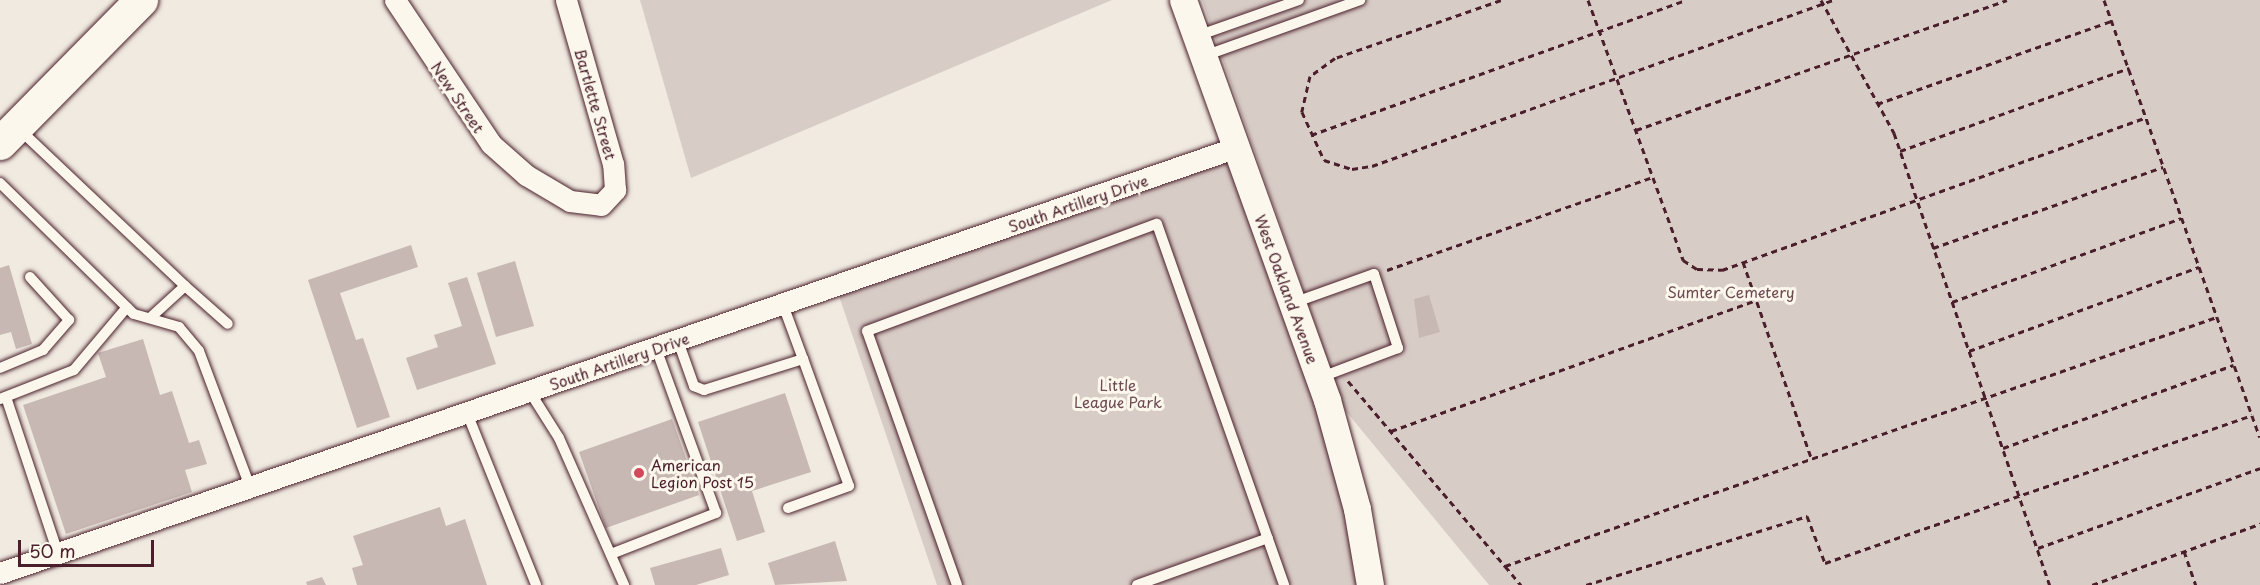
<!DOCTYPE html>
<html>
<head>
<meta charset="utf-8">
<style>
  body { margin:0 }
  #map { position:relative; width:2260px; height:585px; overflow:hidden; background:#f0eae0; font-family:"Playpen Sans",sans-serif }
  div>[style] { position:absolute }
  [style*='--x'] { left:calc(var(--x)*1px); top:calc(var(--y)*1px); width:calc(var(--w)*1px); rotate:calc(var(--a)*1deg) }
  .green>* { inset:0; background:#d8ccc6 }
  .building>* { inset:0; background:#c8b8b3 }
  .path>* { height:3px; margin-top:-1.5px; transform-origin:0; background:repeating-linear-gradient(90deg,#4a1f2b 0 6px,transparent 0 10.5px) }
  .roads { filter:drop-shadow(0 0 2px #4a1f2b) drop-shadow(0 0 2px #4a1f2b) }
  .service>* { height:10px; margin:-5px; padding:0 5px; transform-origin:5px; border-radius:5px; background:#fbf7ec }
  .minor>* { height:21px; margin:-10.5px; padding:0 10.5px; transform-origin:10.5px; border-radius:10.5px; background:#fbf7ec }
  .tertiary>* { height:27px; margin:-13.5px; padding:0 13.5px; transform-origin:13.5px; border-radius:13.5px; background:#fbf7ec }
  .trunk>* { height:33px; margin:-16.5px; padding:0 16.5px; transform-origin:16.5px; border-radius:16.5px; background:#fbf7ec }
  .dots>* { width:16px; height:16px; translate:-50% -50%; box-sizing:border-box; border:3px solid #fbf7ec; border-radius:50% }
  span { translate:-50% -50%; white-space:nowrap; text-align:center; line-height:1.15; -webkit-text-stroke:6px #fbf7ec; paint-order:stroke }
  .street-label { font-size:15px; color:#4a1f2b }
  .park-label { font-size:15px; color:#6e4a52 }
  .poi-label { font-size:15px; color:#4a1f2b }
  .left { translate:0 -50%; text-align:left }
  .scale { position:absolute; left:18px; top:540px; width:136px; height:27px; box-sizing:border-box; border:3px solid #4a1f2b; border-top:0; padding-left:8px; font-size:18px; line-height:21px; white-space:nowrap; color:#4a1f2b; -webkit-text-stroke:4px #fbf7ec; paint-order:stroke }
</style>
</head>
<body>
<div id="map">
  <div class="green">
    <i style="clip-path:polygon(640px 0,1112px 0,691px 178px)"></i>
    <i style="clip-path:polygon(1202px 0,2260px 0,2260px 585px,1489px 585px,1345px 410px)"></i>
    <i style="clip-path:polygon(1237px 147px,1370px 585px,937px 585px,836px 287px)"></i>
  </div>
  <div class="building">
    <i style="clip-path:polygon(411px 245px,418px 267px,340px 293px,356px 340px,363px 338px,390px 417px,357px 428px,308px 280px)"></i>
    <i style="clip-path:polygon(515px 261px,534px 326px,496px 337px,477px 273px)"></i>
    <i style="clip-path:polygon(9px 265px,32px 344px,16px 349px,11px 332px,0 335px,0 268px)"></i>
    <i style="clip-path:polygon(467px 277px,496px 364px,417px 390px,406px 358px,438px 347px,434px 335px,462px 326px,448px 283px)"></i>
    <i style="clip-path:polygon(1429px 295px,1440px 332px,1419px 338px,1414px 299px)"></i>
    <i style="clip-path:polygon(143px 339px,160px 395px,172px 391px,189px 443px,199px 440px,207px 464px,185px 470px,192px 492px,66px 534px,23px 405px,106px 377px,98px 353px)"></i>
    <i style="clip-path:polygon(785px 393px,811px 472px,752px 491px,765px 532px,737px 541px,698px 422px)"></i>
    <i style="clip-path:polygon(672px 419px,699px 495px,606px 528px,579px 452px)"></i>
    <i style="clip-path:polygon(440px 507px,446px 526px,465px 519px,487px 585px,357px 585px,352px 568px,363px 565px,353px 536px)"></i>
    <i style="clip-path:polygon(835px 541px,847px 581px,775px 585px,768px 563px)"></i>
    <i style="clip-path:polygon(721px 548px,729px 575px,696px 585px,655px 585px,650px 568px)"></i>
    <i style="clip-path:polygon(322px 577px,326px 585px,307px 585px,306px 582px)"></i>
  </div>
  <div class="path">
    <i style="--x:1501;--y:0;--w:176;--a:160.7"></i>
    <i style="--x:1335;--y:58;--w:31;--a:144"></i>
    <i style="--x:1310;--y:76;--w:37;--a:103"></i>
    <i style="--x:1302;--y:112;--w:53;--a:65.4"></i>
    <i style="--x:1324;--y:160;--w:29;--a:18"></i>
    <i style="--x:1352;--y:169;--w:20;--a:-9"></i>
    <i style="--x:1372;--y:166;--w:491;--a:-19.8"></i>
    <i style="--x:1588;--y:0;--w:277;--a:69.9"></i>
    <i style="--x:1683;--y:260;--w:17;--a:33"></i>
    <i style="--x:1697;--y:269;--w:25;--a:2"></i>
    <i style="--x:1722;--y:270;--w:451;--a:-19.8"></i>
    <i style="--x:1821;--y:0;--w:152;--a:61.2"></i>
    <i style="--x:1894;--y:133;--w:478;--a:71"></i>
    <i style="--x:2104;--y:0;--w:464;--a:70.4"></i>
    <i style="--x:1877;--y:104;--w:249;--a:-19.5"></i>
    <i style="--x:1636;--y:130;--w:393;--a:-19.3"></i>
    <i style="--x:1311;--y:135;--w:398;--a:-19.8"></i>
    <i style="--x:1900;--y:151;--w:244;--a:-19.9"></i>
    <i style="--x:1933;--y:248;--w:244;--a:-19.4"></i>
    <i style="--x:1743;--y:262;--w:207;--a:70.8"></i>
    <i style="--x:1387;--y:270;--w:282;--a:-19.3"></i>
    <i style="--x:1952;--y:302;--w:244;--a:-20.1"></i>
    <i style="--x:1969;--y:351;--w:245;--a:-20.1"></i>
    <i style="--x:1348;--y:381;--w:243;--a:49.7"></i>
    <i style="--x:1505;--y:566;--w:754;--a:-19.28"></i>
    <i style="--x:1391;--y:431;--w:388;--a:-19.7"></i>
    <i style="--x:2003;--y:448;--w:245;--a:-19.8"></i>
    <i style="--x:2038;--y:548;--w:236;--a:-19.8"></i>
    <i style="--x:2184;--y:551;--w:36;--a:71"></i>
    <i style="--x:1505;--y:566;--w:25;--a:50"></i>
    <i style="--x:1586;--y:585;--w:232;--a:-17.3"></i>
    <i style="--x:1807;--y:516;--w:50;--a:69"></i>
    <i style="--x:1825;--y:563;--w:452;--a:-19.1"></i>
    <i style="--x:2092;--y:585;--w:179;--a:-20"></i>
  </div>
  <div class="roads">
    <div class="service">
      <i style="--x:1197;--y:36;--w:108;--a:-19.4"></i>
      <i style="--x:1204;--y:56;--w:166;--a:-19.7"></i>
      <i style="--x:19;--y:129;--w:228;--a:43.4"></i>
      <i style="--x:185;--y:286;--w:47;--a:137.6"></i>
      <i style="--x:0;--y:183;--w:187;--a:44.4"></i>
      <i style="--x:134;--y:314;--w:47;--a:16.1"></i>
      <i style="--x:179;--y:327;--w:31;--a:50"></i>
      <i style="--x:199;--y:351;--w:145;--a:69.4"></i>
      <i style="--x:185;--y:286;--w:57;--a:41.5"></i>
      <i style="--x:1293;--y:303;--w:86;--a:-19.7"></i>
      <i style="--x:1374;--y:274;--w:78;--a:72"></i>
      <i style="--x:1398;--y:348;--w:85;--a:159.2"></i>
      <i style="--x:678;--y:341;--w:48;--a:70.4"></i>
      <i style="--x:694;--y:386;--w:11;--a:22"></i>
      <i style="--x:704;--y:390;--w:104;--a:-17.4"></i>
      <i style="--x:803;--y:359;--w:58;--a:-110.3"></i>
      <i style="--x:0;--y:368;--w:47;--a:-22.7"></i>
      <i style="--x:43;--y:350;--w:40;--a:-49"></i>
      <i style="--x:69;--y:320;--w:58;--a:-132.2"></i>
      <i style="--x:530;--y:392;--w:54;--a:57.8"></i>
      <i style="--x:559;--y:438;--w:161;--a:66.1"></i>
      <i style="--x:6;--y:397;--w:164;--a:71.6"></i>
      <i style="--x:0;--y:399;--w:79;--a:-21.4"></i>
      <i style="--x:74;--y:370;--w:82;--a:-49.9"></i>
      <i style="--x:467;--y:413;--w:185;--a:68.1"></i>
      <i style="--x:788;--y:508;--w:65;--a:-19.8"></i>
      <i style="--x:849;--y:486;--w:135;--a:-109.9"></i>
      <i style="--x:611;--y:554;--w:113;--a:-21.3"></i>
      <i style="--x:716;--y:513;--w:176;--a:-110"></i>
      <i style="--x:957;--y:585;--w:269;--a:-109.5"></i>
      <i style="--x:867;--y:331;--w:309;--a:-20.3"></i>
      <i style="--x:1157;--y:224;--w:383;--a:70.6"></i>
      <i style="--x:1137;--y:585;--w:139;--a:-19.7"></i>
    </div>
    <div class="minor">
      <i style="--x:395;--y:0;--w:173;--a:56.3"></i>
      <i style="--x:491;--y:144;--w:47;--a:41.5"></i>
      <i style="--x:526;--y:175;--w:51;--a:30.6"></i>
      <i style="--x:570;--y:201;--w:31;--a:7"></i>
      <i style="--x:601;--y:205;--w:21;--a:-47"></i>
      <i style="--x:615;--y:190;--w:26;--a:-94"></i>
      <i style="--x:613;--y:164;--w:171;--a:-106"></i>
      <i style="--x:0;--y:573;--w:1308;--a:-19"></i>
    </div>
    <div class="tertiary">
      <i style="--x:1183;--y:0;--w:425;--a:70.2"></i>
      <i style="--x:1327;--y:400;--w:113;--a:74.6"></i>
      <i style="--x:1357;--y:509;--w:77;--a:80.3"></i>
    </div>
    <div class="trunk">
      <i style="--x:0;--y:143;--w:201;--a:-45.4"></i>
    </div>
  </div>
  <div class="dots">
    <i style="left:639px;top:473px;background:#d1495b"></i>
  </div>
  <div class="street-label">
    <span style="left:458px;top:97px;rotate:56deg">New Street</span>
    <span style="left:596px;top:104px;rotate:74deg">Bartlette Street</span>
    <span style="left:1078px;top:203px;rotate:-19deg">South Artillery Drive</span>
    <span style="left:1287px;top:289px;rotate:70deg">West Oakland Avenue</span>
    <span style="left:619px;top:361px;rotate:-19deg">South Artillery Drive</span>
  </div>
  <div class="park-label">
    <span style="left:1731px;top:292px">Sumter Cemetery</span>
    <span style="left:1118px;top:393px">Little<br>League Park</span>
  </div>
  <div class="poi-label">
    <span class="left" style="left:651px;top:473px">American<br>Legion Post 15</span>
  </div>
  <div class="scale">50 m</div>
</div>
</body>
</html>
